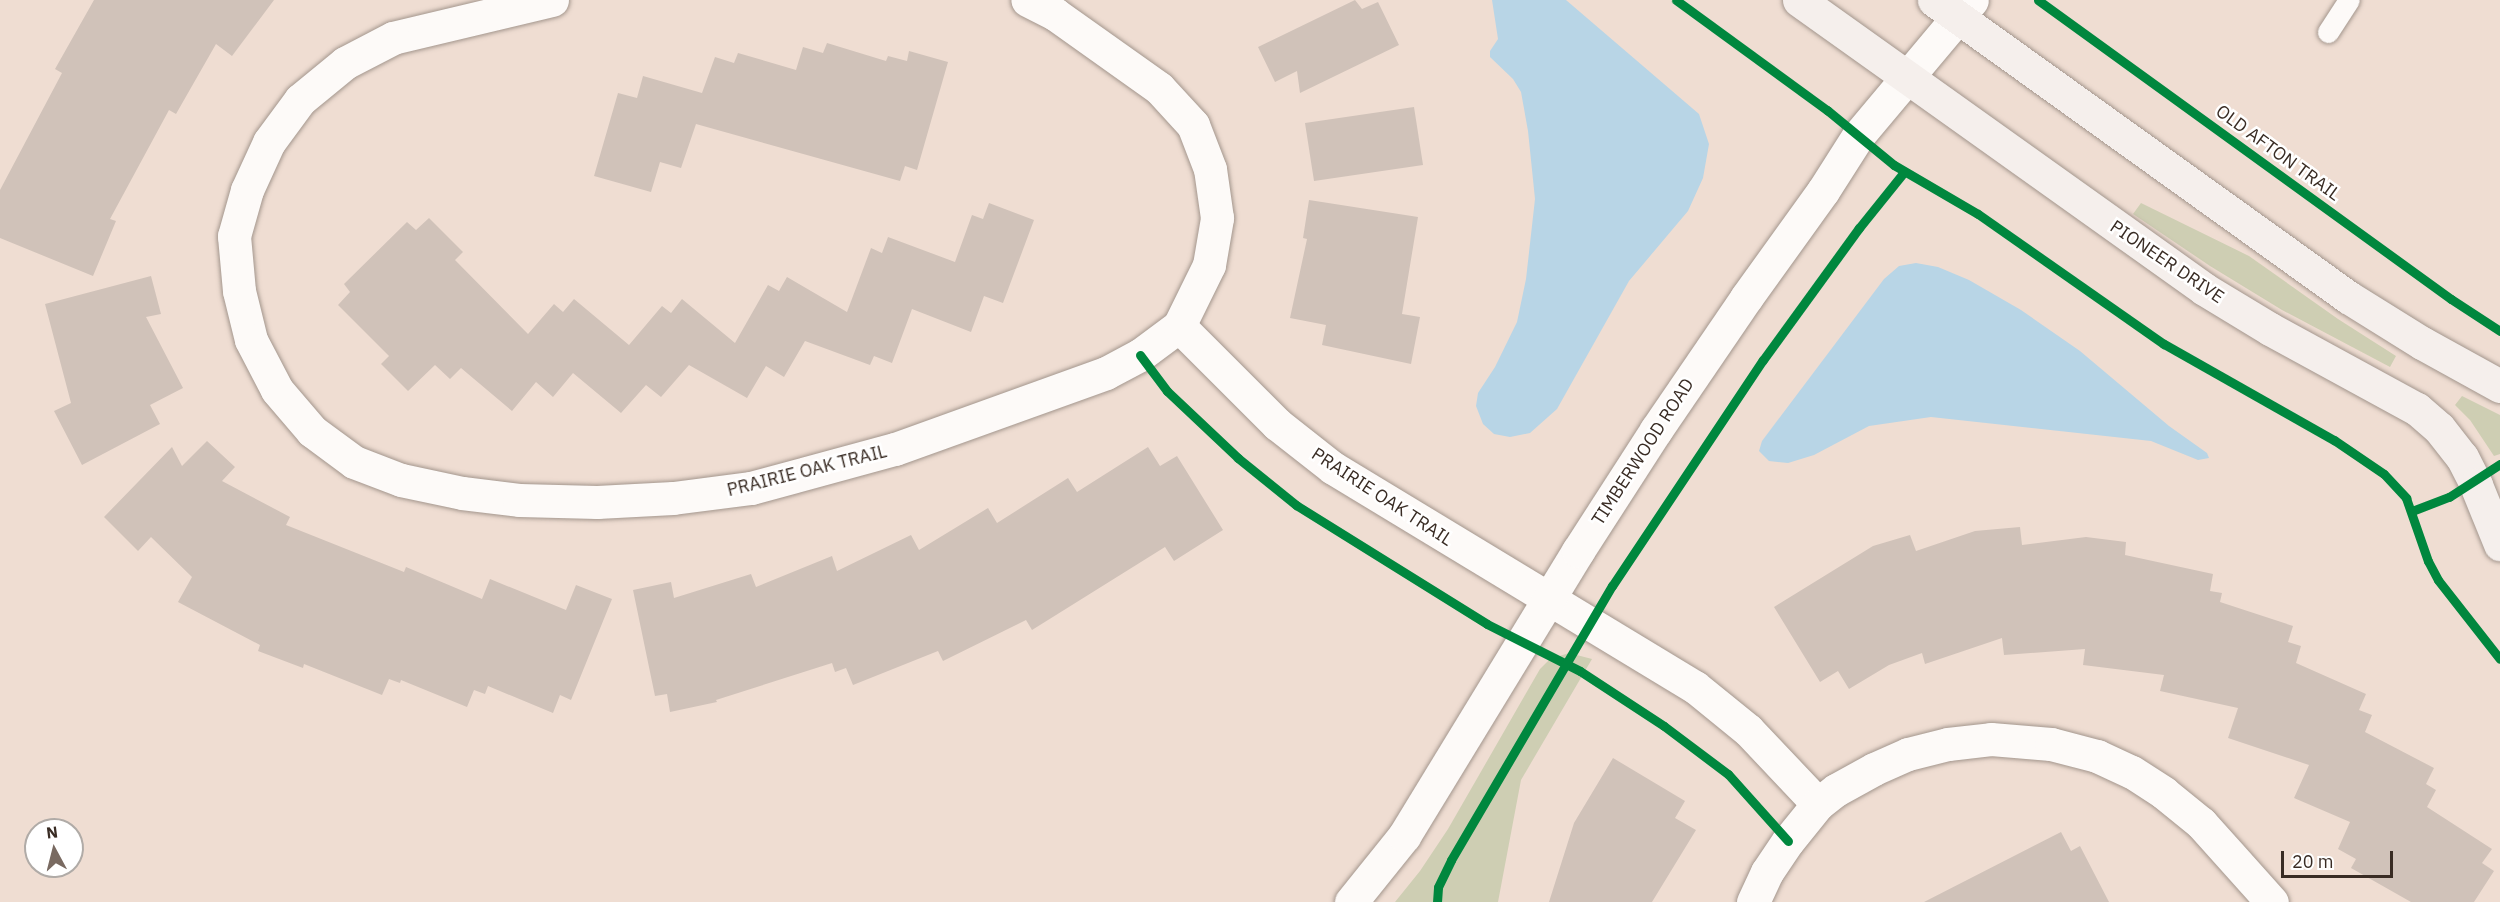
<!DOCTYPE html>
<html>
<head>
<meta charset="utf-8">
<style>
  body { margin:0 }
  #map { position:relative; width:2500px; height:902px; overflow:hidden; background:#efddd2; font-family:"IBM Plex Sans",sans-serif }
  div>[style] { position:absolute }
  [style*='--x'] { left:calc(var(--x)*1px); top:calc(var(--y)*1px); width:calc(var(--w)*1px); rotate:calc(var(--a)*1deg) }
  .green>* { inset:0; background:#ceceb3 }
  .water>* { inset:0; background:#b8d5e6 }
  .building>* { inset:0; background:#d0c2b9 }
  .roads { filter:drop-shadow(0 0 2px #a3968d) drop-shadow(0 0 2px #a3968d) }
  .lane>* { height:21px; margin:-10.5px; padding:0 10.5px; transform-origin:10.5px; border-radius:10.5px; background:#fdfaf8 }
  .street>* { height:33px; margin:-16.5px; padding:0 16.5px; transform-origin:16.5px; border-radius:16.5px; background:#fdfaf8 }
  .secondary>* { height:33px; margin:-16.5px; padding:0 16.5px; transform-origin:16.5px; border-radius:16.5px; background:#f5efec }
  .cycleway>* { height:9px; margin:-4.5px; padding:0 4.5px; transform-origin:4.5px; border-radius:4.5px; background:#00873e }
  span { translate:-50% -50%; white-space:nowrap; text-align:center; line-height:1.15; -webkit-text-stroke:5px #fff; paint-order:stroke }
  .street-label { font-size:18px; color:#392c24 }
  .north { position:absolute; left:24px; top:818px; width:60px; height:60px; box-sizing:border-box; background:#fff; border:2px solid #b0aba7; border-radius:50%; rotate:353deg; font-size:16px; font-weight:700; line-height:24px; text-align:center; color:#392c24 }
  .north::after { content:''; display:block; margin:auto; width:21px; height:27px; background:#796a61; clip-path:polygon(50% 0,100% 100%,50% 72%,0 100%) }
  .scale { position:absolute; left:2281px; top:851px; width:112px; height:27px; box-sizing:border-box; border:3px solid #392c24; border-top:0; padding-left:8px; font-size:18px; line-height:21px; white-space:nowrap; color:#392c24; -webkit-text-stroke:4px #fff; paint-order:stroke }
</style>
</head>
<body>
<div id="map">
  <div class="green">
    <i style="clip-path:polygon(2141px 203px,2249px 256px,2338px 319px,2396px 356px,2390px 367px,2282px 310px,2210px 266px,2133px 214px)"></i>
    <i style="clip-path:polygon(2462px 396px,2500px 415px,2500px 454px,2494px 456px,2470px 420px,2455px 405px)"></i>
    <i style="clip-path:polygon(1569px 653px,1592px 659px,1521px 780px,1498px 902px,1395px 902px,1420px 871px,1448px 829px,1540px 669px,1550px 659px)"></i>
  </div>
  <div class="water">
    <i style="clip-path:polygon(1492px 0,1566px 0,1699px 114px,1709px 144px,1703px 178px,1688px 211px,1629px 281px,1557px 409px,1530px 433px,1510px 437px,1494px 434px,1483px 424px,1476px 406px,1478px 393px,1495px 367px,1517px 322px,1526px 279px,1535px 199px,1528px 131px,1521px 92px,1513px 79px,1490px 57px,1490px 51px,1498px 39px)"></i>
    <i style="clip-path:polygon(1916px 263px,1938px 267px,1969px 280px,2021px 310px,2080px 351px,2169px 426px,2207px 453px,2209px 458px,2198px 460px,2151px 441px,1931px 417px,1869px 426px,1814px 455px,1788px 463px,1769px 461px,1759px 451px,1762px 441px,1884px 279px,1899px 266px)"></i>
  </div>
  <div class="building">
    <i style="clip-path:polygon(94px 0,274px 0,232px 56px,216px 44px,176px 114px,169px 110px,110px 219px,116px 221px,93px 276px,0 238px,0 190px,62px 73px,55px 69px)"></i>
    <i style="clip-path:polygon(1355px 0,1362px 9px,1378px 2px,1399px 45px,1300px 93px,1297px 71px,1275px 82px,1258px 47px)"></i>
    <i style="clip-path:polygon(827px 43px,886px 61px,888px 56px,907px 61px,909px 51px,948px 62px,917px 170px,905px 166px,900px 181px,696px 124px,681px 168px,660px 162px,651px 192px,594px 176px,618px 93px,637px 98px,643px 76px,702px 93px,715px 57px,734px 63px,738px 53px,796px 70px,803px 47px,823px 53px)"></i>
    <i style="clip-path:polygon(1414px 107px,1423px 165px,1314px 181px,1305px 123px)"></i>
    <i style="clip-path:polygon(1309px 200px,1418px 217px,1402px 314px,1420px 317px,1411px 364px,1322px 345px,1326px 325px,1290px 318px,1307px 239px,1303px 238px)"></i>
    <i style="clip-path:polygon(989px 203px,1034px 220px,1003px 303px,984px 296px,971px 332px,912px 309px,892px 363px,874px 356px,870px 365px,805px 341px,784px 377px,766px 366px,747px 398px,689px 365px,661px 397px,646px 385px,621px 413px,573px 373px,553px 397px,536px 382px,512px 411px,461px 368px,450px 379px,435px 365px,408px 391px,381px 364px,389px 356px,338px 305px,350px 292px,344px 284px,407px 222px,416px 230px,429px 218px,463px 252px,455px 260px,528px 334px,554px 304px,563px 312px,574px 299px,629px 345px,662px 306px,671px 313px,682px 299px,735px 343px,768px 285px,779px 291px,787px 277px,847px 312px,871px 248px,882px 253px,888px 237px,955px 262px,972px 215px,983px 219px)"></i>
    <i style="clip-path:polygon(151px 276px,161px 314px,146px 317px,183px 388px,150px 405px,160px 424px,82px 465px,54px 411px,71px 403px,45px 304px)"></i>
    <i style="clip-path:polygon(207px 441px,235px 467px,222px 481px,290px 517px,286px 525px,404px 572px,406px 567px,482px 599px,490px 579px,566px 610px,576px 585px,612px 599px,571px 700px,560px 695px,553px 713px,488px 686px,485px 694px,474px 690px,467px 707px,401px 680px,400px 683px,389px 679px,382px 695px,304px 664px,303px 668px,258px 651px,260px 645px,178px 602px,192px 577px,151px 537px,138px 551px,104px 517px,172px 447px,182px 466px)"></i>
    <i style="clip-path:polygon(1148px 447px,1160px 466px,1177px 456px,1223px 530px,1174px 561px,1165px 547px,1032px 630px,1026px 620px,943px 661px,938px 651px,853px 685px,846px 668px,835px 672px,832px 663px,716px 700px,717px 702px,670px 712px,667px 694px,655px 696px,633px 590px,671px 582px,674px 598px,751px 574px,756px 587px,832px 556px,837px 571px,911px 535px,919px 550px,988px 508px,997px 523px,1068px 478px,1077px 492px)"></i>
    <i style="clip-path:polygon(2020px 527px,2022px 545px,2086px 537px,2126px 542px,2125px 555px,2213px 574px,2210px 591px,2222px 593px,2220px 602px,2293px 626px,2288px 642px,2301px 646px,2296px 663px,2366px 694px,2359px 710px,2372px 715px,2365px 732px,2434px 768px,2426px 784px,2436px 790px,2427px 807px,2492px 849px,2482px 863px,2494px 871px,2474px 902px,2411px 902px,2351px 868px,2356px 859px,2338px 849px,2350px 822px,2294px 798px,2309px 765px,2228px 738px,2238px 708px,2160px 691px,2164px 675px,2083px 665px,2085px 649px,2004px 655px,2002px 638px,1925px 664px,1922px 653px,1889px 665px,1849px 689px,1838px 671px,1820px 682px,1774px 607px,1873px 546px,1910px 535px,1916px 551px,1975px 531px)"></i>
    <i style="clip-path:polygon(1613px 758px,1685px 801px,1675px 818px,1696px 830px,1652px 902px,1549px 902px,1574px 823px)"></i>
    <i style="clip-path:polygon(2061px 832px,2071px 851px,2080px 846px,2109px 902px,1924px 902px)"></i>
  </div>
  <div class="roads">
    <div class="lane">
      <i style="--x:2328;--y:32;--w:38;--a:-57"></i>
    </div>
    <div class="street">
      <i style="--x:552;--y:0;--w:163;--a:166.6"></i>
      <i style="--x:393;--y:38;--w:54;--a:152.5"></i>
      <i style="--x:345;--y:63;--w:58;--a:140.6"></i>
      <i style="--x:300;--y:100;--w:52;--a:126.4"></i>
      <i style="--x:269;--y:142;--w:53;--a:114.6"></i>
      <i style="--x:247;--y:190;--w:48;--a:105.8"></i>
      <i style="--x:234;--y:236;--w:55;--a:84.8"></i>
      <i style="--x:239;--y:291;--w:50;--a:76.2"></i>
      <i style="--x:251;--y:340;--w:56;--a:62.5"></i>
      <i style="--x:277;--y:390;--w:54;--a:49.5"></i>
      <i style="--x:312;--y:431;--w:52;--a:36.4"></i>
      <i style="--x:354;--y:462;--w:50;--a:21"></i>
      <i style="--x:401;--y:480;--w:62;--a:12"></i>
      <i style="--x:462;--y:493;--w:57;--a:7"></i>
      <i style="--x:519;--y:500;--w:78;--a:1.5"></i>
      <i style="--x:597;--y:502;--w:76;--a:-3"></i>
      <i style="--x:673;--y:498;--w:79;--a:-7.3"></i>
      <i style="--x:751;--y:488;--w:149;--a:-15.2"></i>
      <i style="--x:895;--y:449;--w:224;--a:-19.8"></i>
      <i style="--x:1106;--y:373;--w:38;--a:-28"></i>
      <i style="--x:1140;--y:355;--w:49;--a:-36.6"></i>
      <i style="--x:1179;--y:326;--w:68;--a:-63.8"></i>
      <i style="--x:1209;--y:265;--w:48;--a:-80.3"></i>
      <i style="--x:1217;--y:218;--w:49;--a:-98.1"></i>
      <i style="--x:1210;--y:169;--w:47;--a:-111.1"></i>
      <i style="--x:1193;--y:125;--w:50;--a:-132.6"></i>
      <i style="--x:1159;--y:88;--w:128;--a:-144.6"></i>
      <i style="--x:1055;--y:14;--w:31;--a:-153"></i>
      <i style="--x:1179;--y:326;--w:139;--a:45"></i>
      <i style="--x:1277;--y:424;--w:71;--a:38.2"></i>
      <i style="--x:1333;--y:468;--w:423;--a:31.2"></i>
      <i style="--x:1695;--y:687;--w:68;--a:39.1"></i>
      <i style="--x:1748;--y:730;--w:102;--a:46.6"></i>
      <i style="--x:1351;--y:902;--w:85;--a:-51.2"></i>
      <i style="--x:1404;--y:836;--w:334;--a:-58.6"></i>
      <i style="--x:1578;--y:551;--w:144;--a:-57.2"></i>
      <i style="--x:1656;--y:430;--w:160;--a:-55.7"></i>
      <i style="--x:1746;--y:298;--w:132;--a:-54.3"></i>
      <i style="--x:1823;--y:191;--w:65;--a:-57.5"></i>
      <i style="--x:1858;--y:136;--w:177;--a:-50"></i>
      <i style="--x:1753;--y:902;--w:33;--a:-65"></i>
      <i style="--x:1767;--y:872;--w:37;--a:-56"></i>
      <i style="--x:1788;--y:841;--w:48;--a:-51"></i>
      <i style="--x:1818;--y:804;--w:23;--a:-38"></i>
      <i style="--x:1836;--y:790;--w:43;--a:-28.9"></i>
      <i style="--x:1874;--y:769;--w:37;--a:-24"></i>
      <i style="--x:1908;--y:754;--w:41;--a:-14"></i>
      <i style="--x:1948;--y:744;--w:43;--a:-6.6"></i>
      <i style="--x:1991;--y:739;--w:60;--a:4.8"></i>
      <i style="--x:2051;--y:744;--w:48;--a:14.6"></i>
      <i style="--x:2097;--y:756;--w:38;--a:25"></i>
      <i style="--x:2132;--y:772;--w:38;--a:33"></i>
      <i style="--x:2164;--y:793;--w:48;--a:39"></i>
      <i style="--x:2201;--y:823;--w:106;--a:48.1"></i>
    </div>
    <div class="secondary">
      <i style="--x:1799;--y:0;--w:498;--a:35.5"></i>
      <i style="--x:2204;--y:289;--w:77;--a:31.2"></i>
      <i style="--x:2270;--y:329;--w:167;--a:28.6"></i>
      <i style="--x:2417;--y:409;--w:29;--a:41"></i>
      <i style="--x:2439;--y:428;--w:37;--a:52"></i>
      <i style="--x:2462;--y:457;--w:31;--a:63"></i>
      <i style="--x:2476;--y:485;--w:64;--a:67.9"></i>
      <i style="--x:1934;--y:0;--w:510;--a:35.66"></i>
      <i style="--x:2348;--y:297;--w:87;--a:31.9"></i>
      <i style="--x:2422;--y:343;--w:89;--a:28.9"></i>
    </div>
  </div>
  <div class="cycleway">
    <i style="--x:1676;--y:0;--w:187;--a:36.1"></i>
    <i style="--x:1827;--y:110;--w:87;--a:39.4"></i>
    <i style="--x:1894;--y:165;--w:97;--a:30.3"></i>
    <i style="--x:1978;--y:214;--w:227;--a:35"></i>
    <i style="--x:2164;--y:344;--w:195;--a:29.5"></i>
    <i style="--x:2334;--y:440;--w:60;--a:34.2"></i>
    <i style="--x:2384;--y:474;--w:33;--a:47"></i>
    <i style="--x:2406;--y:498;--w:67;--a:70.8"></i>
    <i style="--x:2428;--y:561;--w:21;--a:62"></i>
    <i style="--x:2438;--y:580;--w:100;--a:51.9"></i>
    <i style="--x:2038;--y:0;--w:510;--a:35.9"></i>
    <i style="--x:2451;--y:299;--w:59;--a:33.1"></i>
    <i style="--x:1140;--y:355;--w:45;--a:53.1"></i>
    <i style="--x:1167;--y:391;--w:98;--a:43.3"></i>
    <i style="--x:1238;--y:458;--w:75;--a:39"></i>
    <i style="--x:1296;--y:505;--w:225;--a:31.9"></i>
    <i style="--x:1487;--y:624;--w:104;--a:26.8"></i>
    <i style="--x:1580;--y:671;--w:100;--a:33.2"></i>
    <i style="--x:1664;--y:726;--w:80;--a:36.9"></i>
    <i style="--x:1728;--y:774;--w:90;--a:48.2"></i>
    <i style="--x:2412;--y:511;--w:40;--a:-21"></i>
    <i style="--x:2449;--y:497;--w:61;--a:-32.9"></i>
    <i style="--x:1437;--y:902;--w:15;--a:-86"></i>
    <i style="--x:1438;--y:887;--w:30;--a:-64"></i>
    <i style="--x:1451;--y:860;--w:318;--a:-59.6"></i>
    <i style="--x:1612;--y:586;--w:272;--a:-56.3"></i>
    <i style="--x:1763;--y:360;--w:163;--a:-54"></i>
    <i style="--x:1859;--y:228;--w:72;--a:-51.2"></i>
  </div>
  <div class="street-label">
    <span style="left:2278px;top:153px;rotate:36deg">OLD AFTON TRAIL</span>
    <span style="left:2167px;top:262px;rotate:34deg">PIONEER DRIVE</span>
    <span style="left:1643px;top:452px;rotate:-57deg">TIMBERWOOD ROAD</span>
    <span style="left:807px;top:471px;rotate:-14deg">PRAIRIE OAK TRAIL</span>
    <span style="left:1382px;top:497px;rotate:33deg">PRAIRIE OAK TRAIL</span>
  </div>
  <div class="north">N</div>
  <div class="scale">20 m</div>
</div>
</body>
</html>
